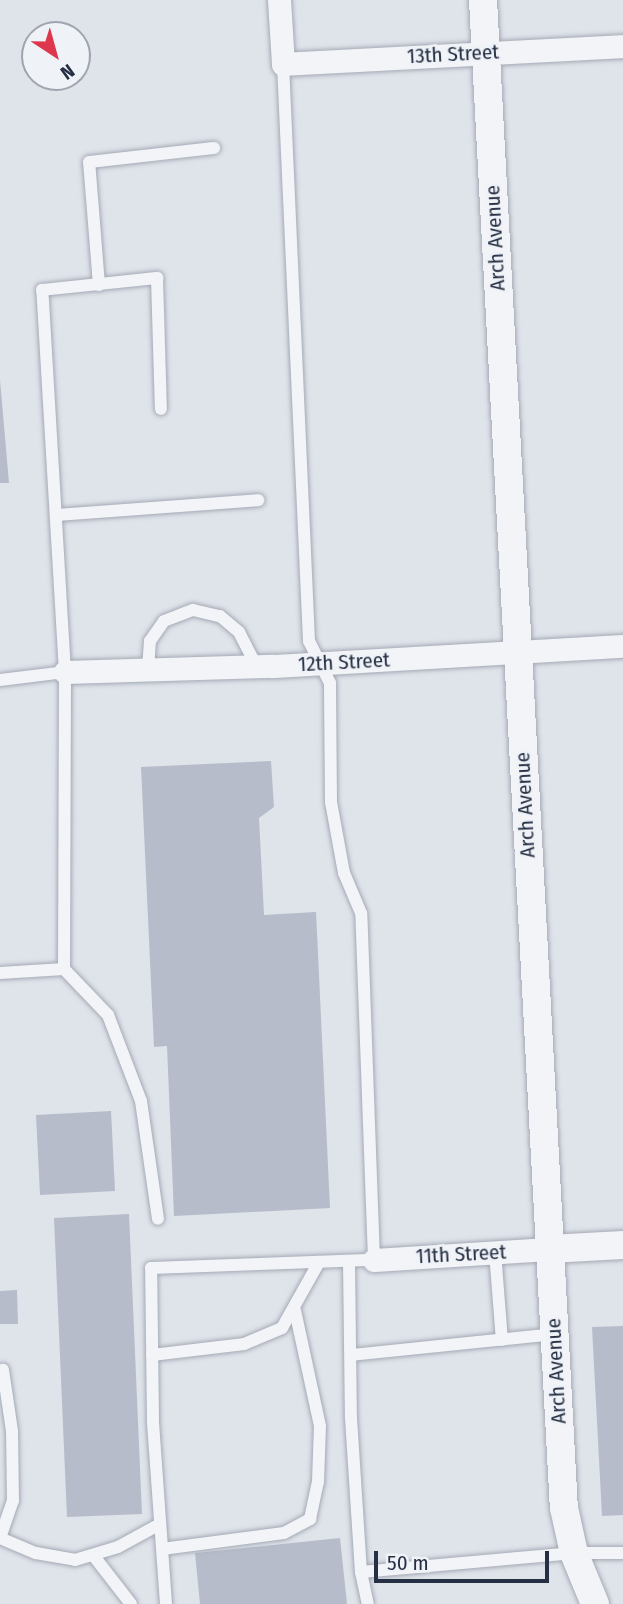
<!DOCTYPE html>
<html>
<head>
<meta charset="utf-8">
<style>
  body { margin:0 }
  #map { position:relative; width:623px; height:1604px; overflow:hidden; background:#dfe3ea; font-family:"Fira Sans Condensed",sans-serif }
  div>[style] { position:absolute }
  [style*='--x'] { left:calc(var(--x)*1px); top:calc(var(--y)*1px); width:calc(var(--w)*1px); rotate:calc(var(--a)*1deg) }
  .building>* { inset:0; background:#b6bcc9 }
  .roads { filter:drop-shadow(0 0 2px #a4aab5) drop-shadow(0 0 2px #a4aab5) }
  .service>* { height:12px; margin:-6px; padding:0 6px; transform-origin:6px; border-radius:6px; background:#f3f4f8 }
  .minor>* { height:23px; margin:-11.5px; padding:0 11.5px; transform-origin:11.5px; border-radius:11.5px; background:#f3f4f8 }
  .tertiary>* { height:28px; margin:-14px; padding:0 14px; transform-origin:14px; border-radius:14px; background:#f3f4f8 }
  span { translate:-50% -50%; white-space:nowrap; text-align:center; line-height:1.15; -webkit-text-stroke:5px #eff2f7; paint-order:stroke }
  .street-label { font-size:21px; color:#263044 }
  .north { position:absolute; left:21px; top:21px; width:70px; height:70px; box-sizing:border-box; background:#eff2f7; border:2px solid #9fa4af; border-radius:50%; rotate:144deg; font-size:19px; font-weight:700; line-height:28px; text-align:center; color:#263044 }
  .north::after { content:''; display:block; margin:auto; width:24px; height:32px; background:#de364c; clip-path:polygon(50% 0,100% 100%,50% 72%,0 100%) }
  .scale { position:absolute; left:374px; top:1551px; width:175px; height:32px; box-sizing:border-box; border:4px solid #263044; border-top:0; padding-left:9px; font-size:21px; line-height:24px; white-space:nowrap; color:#263044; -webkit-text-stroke:5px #eff2f7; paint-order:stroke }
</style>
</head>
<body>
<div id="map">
  <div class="building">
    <i style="clip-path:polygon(0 380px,9px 483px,0 483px)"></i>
    <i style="clip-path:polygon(271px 761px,274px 807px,259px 818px,264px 915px,316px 912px,330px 1208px,174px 1216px,167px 1046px,154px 1047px,141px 767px)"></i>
    <i style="clip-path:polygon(111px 1111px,115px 1191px,40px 1195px,36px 1115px)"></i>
    <i style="clip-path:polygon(129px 1214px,142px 1514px,67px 1517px,54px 1218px)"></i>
    <i style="clip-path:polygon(17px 1290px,18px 1324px,0 1324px,0 1291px)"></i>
    <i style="clip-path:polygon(623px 1326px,623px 1515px,602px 1516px,592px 1327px)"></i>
    <i style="clip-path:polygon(340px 1538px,347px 1604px,200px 1604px,195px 1553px)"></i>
  </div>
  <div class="roads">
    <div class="service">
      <i style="--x:99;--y:285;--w:123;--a:-94.6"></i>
      <i style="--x:89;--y:162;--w:126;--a:-6.4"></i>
      <i style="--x:56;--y:515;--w:203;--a:-4.2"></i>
      <i style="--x:148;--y:669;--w:28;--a:-86"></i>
      <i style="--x:150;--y:641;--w:24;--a:-55"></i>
      <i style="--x:164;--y:621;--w:31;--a:-21"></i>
      <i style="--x:193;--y:610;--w:28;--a:13"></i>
      <i style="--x:220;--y:616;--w:25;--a:40"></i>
      <i style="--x:239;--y:632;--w:38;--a:63"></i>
      <i style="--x:0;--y:680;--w:65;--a:-7"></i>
      <i style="--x:64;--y:969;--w:64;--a:46.3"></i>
      <i style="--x:108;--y:1015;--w:92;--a:69"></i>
      <i style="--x:141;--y:1101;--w:119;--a:81.8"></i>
      <i style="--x:0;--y:973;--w:64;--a:-3.6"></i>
      <i style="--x:64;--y:969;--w:297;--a:-89.8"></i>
      <i style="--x:65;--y:672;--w:383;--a:-93.4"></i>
      <i style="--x:42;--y:290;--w:116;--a:-6"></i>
      <i style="--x:157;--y:278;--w:131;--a:88.3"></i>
      <i style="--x:495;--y:1252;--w:88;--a:85.5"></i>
      <i style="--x:349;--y:1261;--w:157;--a:89.3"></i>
      <i style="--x:351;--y:1418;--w:154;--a:86.3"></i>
      <i style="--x:361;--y:1572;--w:33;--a:78"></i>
      <i style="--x:152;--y:1355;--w:93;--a:-6.8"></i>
      <i style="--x:244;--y:1344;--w:41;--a:-22.8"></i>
      <i style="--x:282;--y:1328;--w:76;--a:-60.7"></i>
      <i style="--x:351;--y:1355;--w:204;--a:-5.9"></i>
      <i style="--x:0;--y:1538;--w:39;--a:23"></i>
      <i style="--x:36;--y:1553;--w:40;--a:10"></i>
      <i style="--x:75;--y:1560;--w:45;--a:-16.8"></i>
      <i style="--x:118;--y:1547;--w:48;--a:-28.7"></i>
      <i style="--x:0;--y:1538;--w:39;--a:-71"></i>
      <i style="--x:13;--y:1501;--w:70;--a:-90.8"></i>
      <i style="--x:12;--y:1431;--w:62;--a:-98.4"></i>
      <i style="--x:162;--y:1549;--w:123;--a:-7.5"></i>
      <i style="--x:284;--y:1533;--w:30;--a:-28"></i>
      <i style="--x:310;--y:1519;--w:38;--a:-78"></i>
      <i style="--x:318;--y:1482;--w:56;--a:-88"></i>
      <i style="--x:320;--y:1426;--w:119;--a:-102.2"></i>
      <i style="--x:93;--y:1555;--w:62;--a:52.2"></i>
      <i style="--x:361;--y:1572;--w:214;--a:-5.1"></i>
      <i style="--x:574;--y:1553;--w:49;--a:0"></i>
      <i style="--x:166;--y:1604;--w:183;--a:-94.1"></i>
      <i style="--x:153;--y:1421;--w:153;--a:-90.7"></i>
      <i style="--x:151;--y:1268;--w:223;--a:-2.1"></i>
      <i style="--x:374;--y:1260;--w:347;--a:-92.1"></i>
      <i style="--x:361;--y:913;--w:43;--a:-113"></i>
      <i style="--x:344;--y:873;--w:72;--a:-100.4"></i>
      <i style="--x:331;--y:802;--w:119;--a:-90.5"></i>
      <i style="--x:330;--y:683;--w:47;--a:-116.6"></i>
      <i style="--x:309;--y:641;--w:578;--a:-92.58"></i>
    </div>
    <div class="minor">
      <i style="--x:279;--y:0;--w:64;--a:86.4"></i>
      <i style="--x:283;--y:64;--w:340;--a:-3"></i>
      <i style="--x:65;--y:672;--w:208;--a:-1.7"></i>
      <i style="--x:273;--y:666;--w:351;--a:-3.3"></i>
      <i style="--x:374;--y:1260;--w:175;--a:-3.6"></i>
    </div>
    <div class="tertiary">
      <i style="--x:483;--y:0;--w:1510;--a:86.93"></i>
      <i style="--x:564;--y:1508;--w:46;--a:77.5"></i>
      <i style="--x:574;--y:1553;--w:55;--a:67.6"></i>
      <i style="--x:549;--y:1249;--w:74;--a:-3.1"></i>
    </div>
  </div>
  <div class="street-label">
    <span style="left:453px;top:54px;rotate:-3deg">13th Street</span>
    <span style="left:495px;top:238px;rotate:-93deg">Arch Avenue</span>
    <span style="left:344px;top:662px;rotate:-3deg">12th Street</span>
    <span style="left:525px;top:805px;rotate:-93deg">Arch Avenue</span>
    <span style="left:461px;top:1254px;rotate:-3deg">11th Street</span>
    <span style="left:556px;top:1371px;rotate:-93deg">Arch Avenue</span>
  </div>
  <div class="north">N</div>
  <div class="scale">50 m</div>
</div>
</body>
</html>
